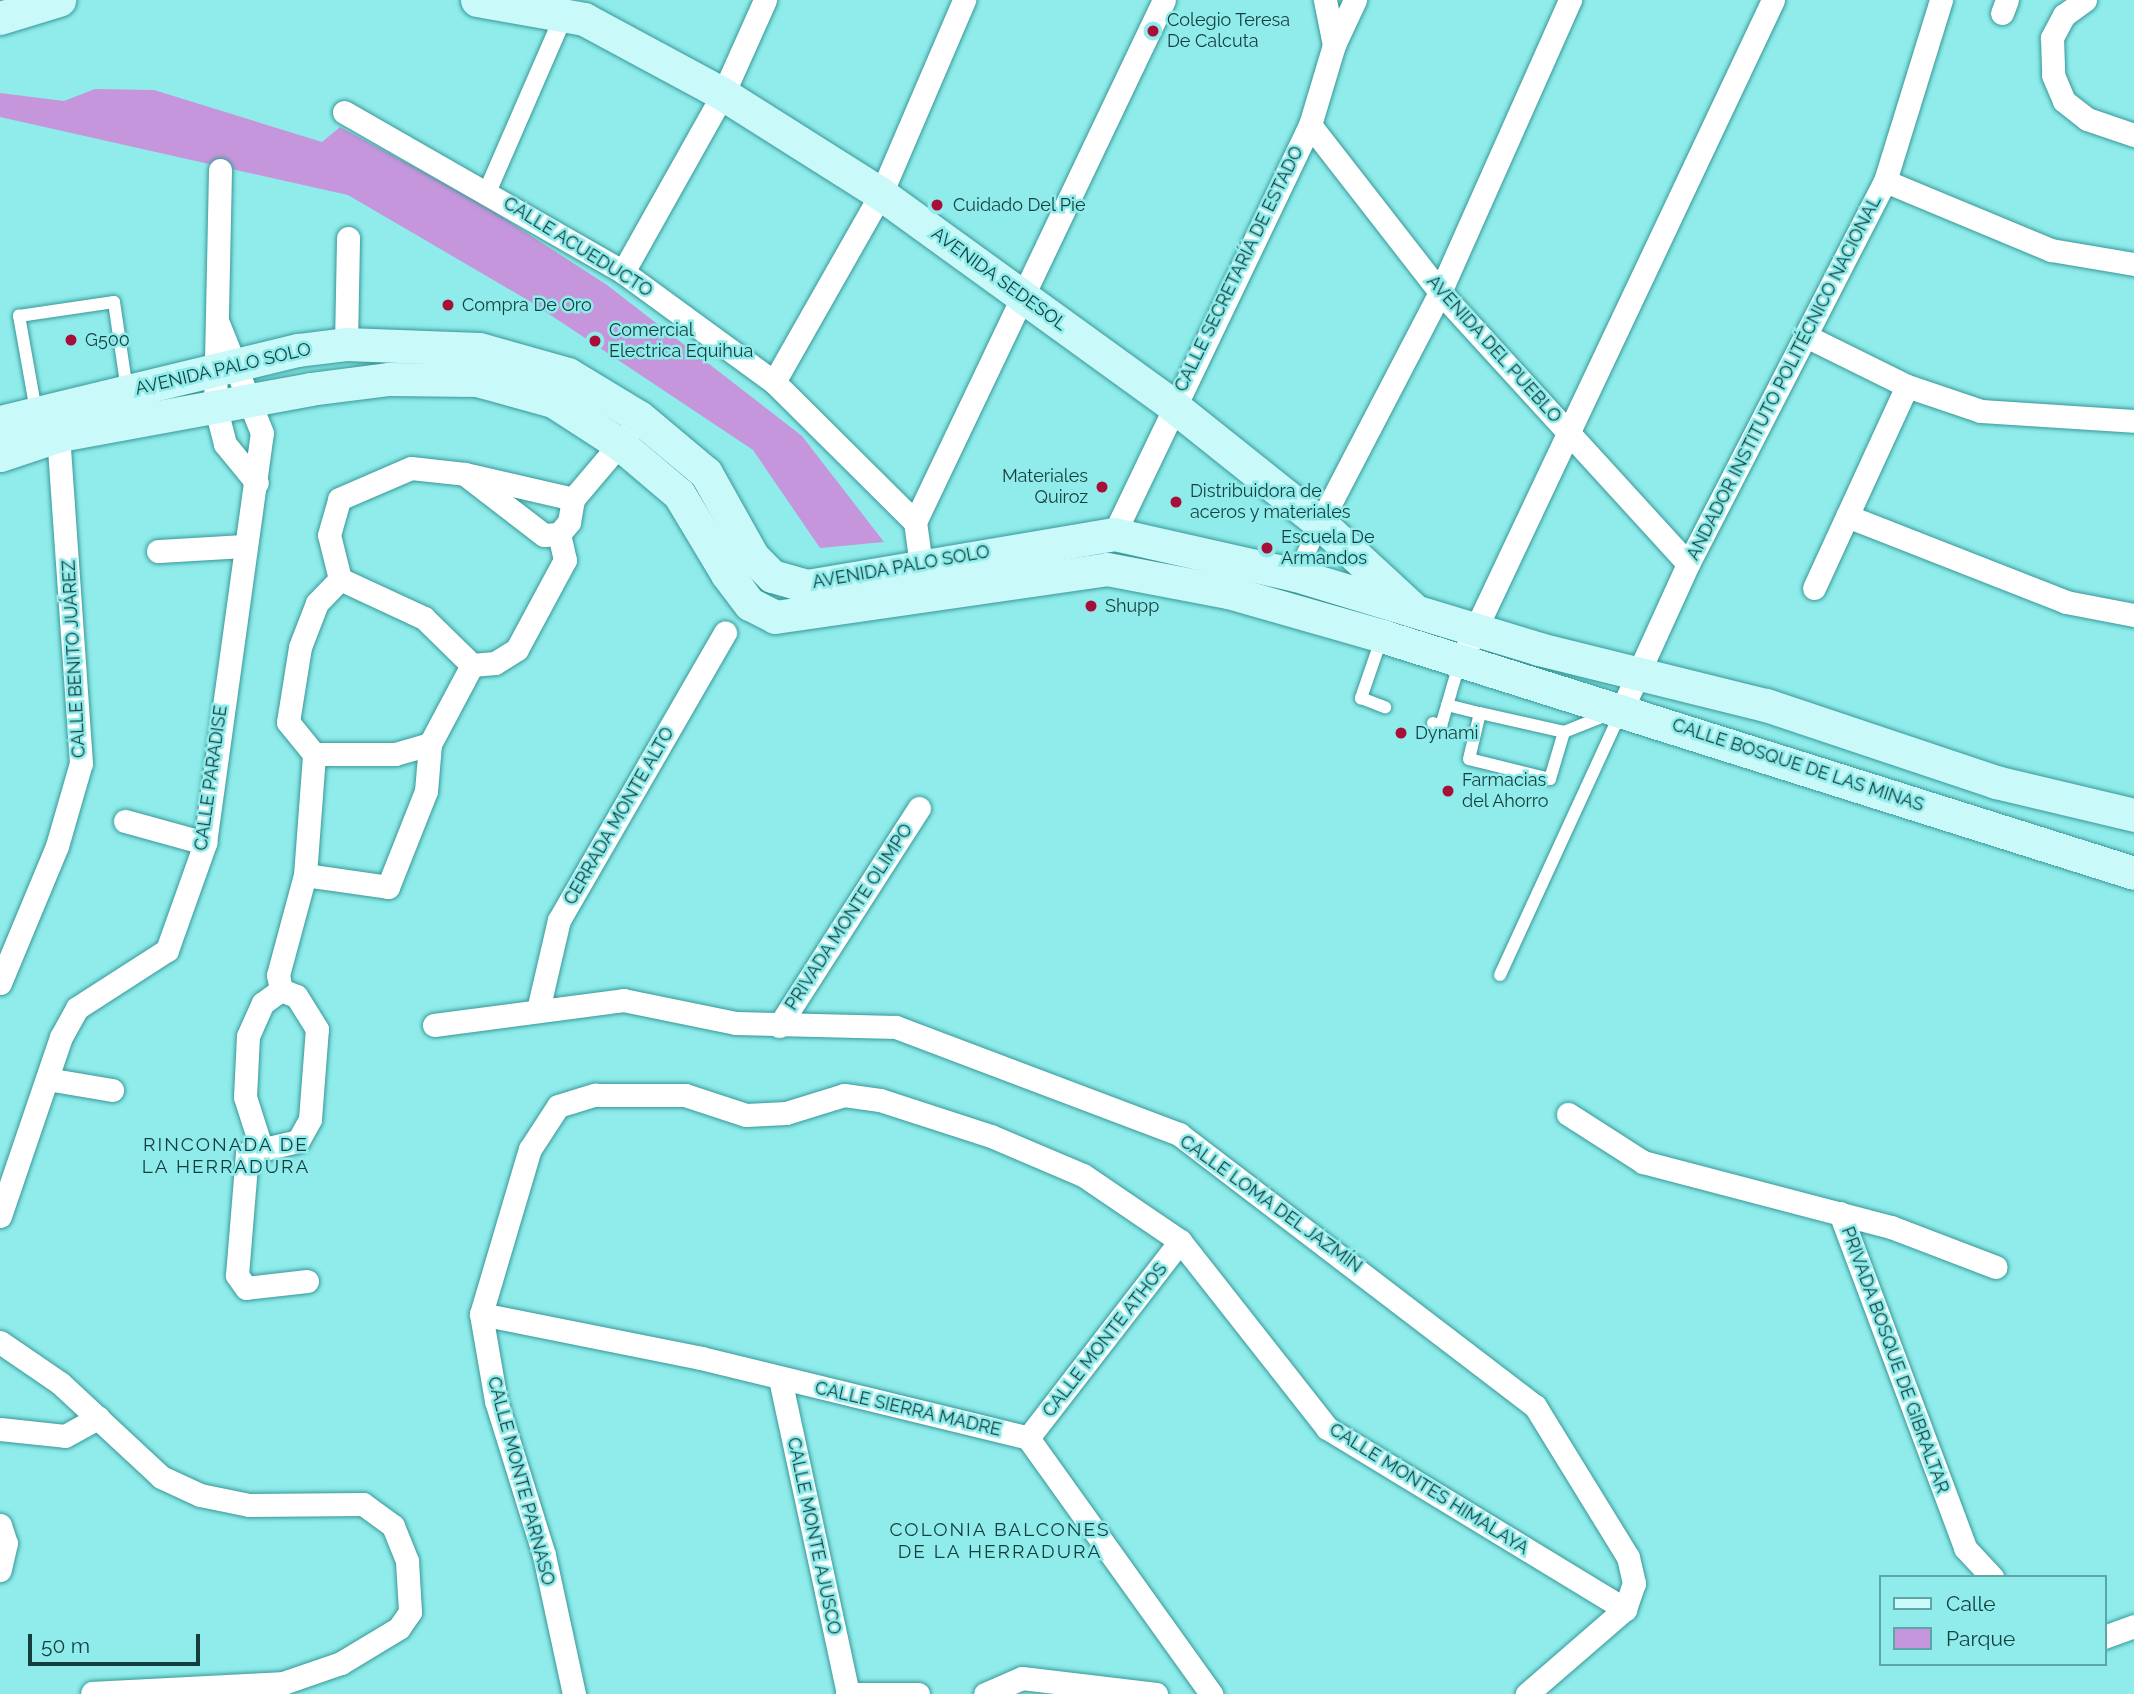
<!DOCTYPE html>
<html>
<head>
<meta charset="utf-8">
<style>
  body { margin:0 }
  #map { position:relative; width:2134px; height:1694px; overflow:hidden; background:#8feceb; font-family:Raleway,sans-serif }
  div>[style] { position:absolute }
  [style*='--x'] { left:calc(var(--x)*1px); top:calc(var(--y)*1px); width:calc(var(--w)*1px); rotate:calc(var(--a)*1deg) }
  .green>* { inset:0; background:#c596db }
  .roads { filter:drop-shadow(0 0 2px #389898) drop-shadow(0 0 2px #389898) }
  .service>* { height:12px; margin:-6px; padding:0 6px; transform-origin:6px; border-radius:6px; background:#fff }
  .pedestrian>* { height:18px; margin:-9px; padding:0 9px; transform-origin:9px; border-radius:9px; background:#fff }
  .minor>* { height:23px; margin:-11.5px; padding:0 11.5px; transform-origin:11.5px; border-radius:11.5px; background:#fff }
  .secondary>* { height:33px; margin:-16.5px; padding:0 16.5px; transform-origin:16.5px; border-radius:16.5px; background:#caf9f9 }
  .dots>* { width:19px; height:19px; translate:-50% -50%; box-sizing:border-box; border:4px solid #8feceb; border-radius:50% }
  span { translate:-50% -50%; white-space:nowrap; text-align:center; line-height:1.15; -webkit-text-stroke:5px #8feceb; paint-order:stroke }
  .poi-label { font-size:18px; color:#153d3d }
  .left { translate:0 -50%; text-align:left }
  .right { translate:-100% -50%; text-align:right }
  .street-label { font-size:18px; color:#153d3d }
  .neighbourhood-label { font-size:19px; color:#153d3d; letter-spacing:2px }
  .legend { position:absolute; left:1879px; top:1575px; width:228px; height:91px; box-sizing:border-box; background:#8feceb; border:2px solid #5ea6a5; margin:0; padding:9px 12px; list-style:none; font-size:21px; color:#153d3d }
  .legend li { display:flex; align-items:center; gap:14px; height:35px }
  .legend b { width:35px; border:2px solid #5ea6a5 }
  .scale { position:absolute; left:28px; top:1634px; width:172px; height:32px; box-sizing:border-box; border:4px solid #153d3d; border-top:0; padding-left:9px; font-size:21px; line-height:24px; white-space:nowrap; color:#153d3d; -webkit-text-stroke:5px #8feceb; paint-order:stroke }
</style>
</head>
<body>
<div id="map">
  <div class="green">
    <i style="clip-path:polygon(95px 89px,154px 90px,322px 142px,340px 127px,474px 199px,607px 285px,802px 436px,884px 542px,820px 548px,753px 450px,531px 302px,348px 195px,0 117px,0 93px,64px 101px)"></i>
  </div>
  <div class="roads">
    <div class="service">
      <i style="--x:36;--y:411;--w:97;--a:-100.1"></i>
      <i style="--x:19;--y:316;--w:96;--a:-8.4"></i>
      <i style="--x:114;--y:302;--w:89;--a:81.6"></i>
      <i style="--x:1382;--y:637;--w:65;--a:109"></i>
      <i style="--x:1361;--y:698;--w:26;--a:21"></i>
      <i style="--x:1447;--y:705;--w:34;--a:14"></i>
      <i style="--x:1480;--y:713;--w:86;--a:12.7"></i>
      <i style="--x:1564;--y:732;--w:49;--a:106.6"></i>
      <i style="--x:1550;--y:779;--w:83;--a:-166.1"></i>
      <i style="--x:1469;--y:759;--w:47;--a:-76.6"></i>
      <i style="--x:1433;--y:723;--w:9;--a:21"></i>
      <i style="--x:1441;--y:726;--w:68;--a:-73.7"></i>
      <i style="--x:1564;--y:732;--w:48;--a:-21.8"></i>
      <i style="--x:1500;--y:975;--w:289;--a:-65.3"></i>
    </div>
    <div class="pedestrian">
      <i style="--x:488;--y:190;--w:193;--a:-66.5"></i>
      <i style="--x:1296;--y:575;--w:57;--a:-65.2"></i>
    </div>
    <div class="minor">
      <i style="--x:1325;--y:0;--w:46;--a:78.7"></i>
      <i style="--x:2085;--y:0;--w:26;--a:144"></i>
      <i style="--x:2064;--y:15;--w:26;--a:118"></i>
      <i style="--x:2052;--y:38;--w:37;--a:88"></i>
      <i style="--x:2053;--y:75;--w:28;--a:67"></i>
      <i style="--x:2064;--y:101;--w:29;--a:38"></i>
      <i style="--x:2087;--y:119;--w:50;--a:18.8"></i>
      <i style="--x:2002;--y:13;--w:14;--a:-69"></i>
      <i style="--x:344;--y:112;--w:322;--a:29.8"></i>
      <i style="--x:623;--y:272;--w:187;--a:36.1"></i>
      <i style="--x:774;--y:382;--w:199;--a:44.8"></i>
      <i style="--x:1310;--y:125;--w:212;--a:52.1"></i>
      <i style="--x:1440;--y:292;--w:368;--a:47.6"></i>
      <i style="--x:220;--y:170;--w:235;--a:91.2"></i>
      <i style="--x:215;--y:405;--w:40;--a:75.6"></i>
      <i style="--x:225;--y:444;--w:50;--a:50.6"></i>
      <i style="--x:1885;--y:181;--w:180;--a:22.6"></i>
      <i style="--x:2051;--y:250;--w:84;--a:9.6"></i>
      <i style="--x:623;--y:272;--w:204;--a:-60.7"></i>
      <i style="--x:723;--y:94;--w:103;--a:-65.9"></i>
      <i style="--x:1808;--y:337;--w:110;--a:26.3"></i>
      <i style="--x:1907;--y:386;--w:78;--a:18.7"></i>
      <i style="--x:1981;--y:411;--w:153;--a:3.7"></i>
      <i style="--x:346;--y:344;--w:106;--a:-88.9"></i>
      <i style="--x:774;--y:382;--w:216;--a:-60.4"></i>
      <i style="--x:881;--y:194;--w:211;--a:-66.8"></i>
      <i style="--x:467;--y:476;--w:97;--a:37.5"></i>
      <i style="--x:544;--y:535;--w:15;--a:-4"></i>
      <i style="--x:559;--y:534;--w:16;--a:-50"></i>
      <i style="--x:569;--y:522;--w:23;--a:-80"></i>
      <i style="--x:573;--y:499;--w:85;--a:-49.8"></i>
      <i style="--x:1847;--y:516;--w:235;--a:21.4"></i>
      <i style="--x:2066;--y:602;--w:69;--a:10.8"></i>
      <i style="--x:1320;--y:523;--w:260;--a:-62.5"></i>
      <i style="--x:1440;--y:292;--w:320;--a:-66"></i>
      <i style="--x:1114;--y:534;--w:454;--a:-64.4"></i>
      <i style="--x:1310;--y:125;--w:84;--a:-73.3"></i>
      <i style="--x:1334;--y:45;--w:50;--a:-65"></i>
      <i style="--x:158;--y:551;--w:87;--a:-3.3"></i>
      <i style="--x:921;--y:565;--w:43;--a:-97.9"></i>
      <i style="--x:915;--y:522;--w:578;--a:-64.5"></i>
      <i style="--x:1814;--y:588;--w:222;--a:-65.3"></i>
      <i style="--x:1461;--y:660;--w:730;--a:-64.7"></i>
      <i style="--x:472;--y:665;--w:23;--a:-5"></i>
      <i style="--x:495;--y:663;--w:26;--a:-32"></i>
      <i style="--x:517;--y:649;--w:101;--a:-61.7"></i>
      <i style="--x:565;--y:560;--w:27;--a:-103"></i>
      <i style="--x:1622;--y:709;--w:159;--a:-65.5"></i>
      <i style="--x:1688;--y:564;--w:431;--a:-62.8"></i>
      <i style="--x:1885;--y:181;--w:189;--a:-72.8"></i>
      <i style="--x:314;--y:754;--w:81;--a:0"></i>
      <i style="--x:395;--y:754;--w:36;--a:-16"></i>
      <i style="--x:430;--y:744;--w:89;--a:-62"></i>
      <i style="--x:472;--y:665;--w:67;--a:-135.6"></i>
      <i style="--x:424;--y:618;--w:93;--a:-155.1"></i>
      <i style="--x:340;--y:579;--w:45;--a:-104"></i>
      <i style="--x:329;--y:535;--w:37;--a:-74"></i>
      <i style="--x:339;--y:499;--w:78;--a:-23.3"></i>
      <i style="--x:411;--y:468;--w:54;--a:6.3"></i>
      <i style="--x:465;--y:474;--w:111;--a:13"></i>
      <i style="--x:314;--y:754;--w:41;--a:-129.1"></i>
      <i style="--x:288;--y:722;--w:76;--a:-80.9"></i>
      <i style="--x:300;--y:647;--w:47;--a:-68.9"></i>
      <i style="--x:317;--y:603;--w:33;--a:-46"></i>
      <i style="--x:125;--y:821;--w:83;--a:15.4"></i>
      <i style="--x:305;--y:875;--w:84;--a:8.2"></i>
      <i style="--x:388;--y:887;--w:103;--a:-68.4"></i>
      <i style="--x:426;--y:791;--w:47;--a:-85.1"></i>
      <i style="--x:0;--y:983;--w:148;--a:-67.4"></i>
      <i style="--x:57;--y:846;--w:86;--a:-73.9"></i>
      <i style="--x:81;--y:763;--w:342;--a:-94"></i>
      <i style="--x:538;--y:1010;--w:92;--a:-76.9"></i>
      <i style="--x:559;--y:920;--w:332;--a:-60"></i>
      <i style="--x:434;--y:1025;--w:191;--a:-7.5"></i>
      <i style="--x:623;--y:1000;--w:115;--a:11.5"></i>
      <i style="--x:736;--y:1023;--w:160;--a:1.4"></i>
      <i style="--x:896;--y:1027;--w:303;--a:20.7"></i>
      <i style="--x:1179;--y:1134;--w:448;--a:37.4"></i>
      <i style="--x:1535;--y:1406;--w:177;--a:58.4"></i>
      <i style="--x:1628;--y:1557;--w:27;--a:77"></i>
      <i style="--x:1634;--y:1583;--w:28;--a:109"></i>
      <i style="--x:1625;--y:1609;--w:130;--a:139.1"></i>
      <i style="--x:779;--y:1026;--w:259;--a:-57.3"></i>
      <i style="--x:47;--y:1079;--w:66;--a:9.6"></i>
      <i style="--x:1568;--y:1114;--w:89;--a:32.6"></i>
      <i style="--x:1643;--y:1162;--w:256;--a:14.7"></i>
      <i style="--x:1891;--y:1227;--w:112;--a:20.9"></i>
      <i style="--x:261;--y:1147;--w:52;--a:-107.7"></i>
      <i style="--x:245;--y:1097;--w:61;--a:-87.2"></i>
      <i style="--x:248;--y:1036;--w:36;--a:-66"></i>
      <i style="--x:263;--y:1003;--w:22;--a:-36"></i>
      <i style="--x:1840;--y:1213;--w:358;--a:69.5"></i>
      <i style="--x:1965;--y:1548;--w:40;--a:47"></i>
      <i style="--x:0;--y:1216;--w:189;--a:-71.2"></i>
      <i style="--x:61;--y:1037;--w:33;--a:-61"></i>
      <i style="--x:77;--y:1008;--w:107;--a:-32.8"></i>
      <i style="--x:167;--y:950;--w:114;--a:-70.4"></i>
      <i style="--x:205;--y:843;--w:414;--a:-82.1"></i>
      <i style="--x:262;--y:433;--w:118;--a:-111.8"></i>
      <i style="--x:307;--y:1281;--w:61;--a:173.5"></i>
      <i style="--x:246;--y:1288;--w:16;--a:-125"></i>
      <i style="--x:237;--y:1275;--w:122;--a:-85.3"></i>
      <i style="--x:247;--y:1153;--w:52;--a:-13.2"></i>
      <i style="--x:298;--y:1141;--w:25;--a:-61"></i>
      <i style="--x:310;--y:1119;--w:90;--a:-85.6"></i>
      <i style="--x:317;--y:1029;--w:39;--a:-122"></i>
      <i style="--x:296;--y:996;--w:16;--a:-158"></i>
      <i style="--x:281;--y:990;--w:15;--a:-101"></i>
      <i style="--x:278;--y:975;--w:104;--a:-74.9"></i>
      <i style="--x:305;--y:875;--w:121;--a:-85.7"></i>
      <i style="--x:481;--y:1314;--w:224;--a:11.3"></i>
      <i style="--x:701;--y:1358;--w:337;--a:13.7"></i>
      <i style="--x:1028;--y:1438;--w:315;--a:54.4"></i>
      <i style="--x:0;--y:1342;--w:73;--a:34.3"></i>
      <i style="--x:60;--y:1383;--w:138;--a:42.9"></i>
      <i style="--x:161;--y:1477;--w:43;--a:24.8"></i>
      <i style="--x:200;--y:1495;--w:50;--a:11.5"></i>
      <i style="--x:249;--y:1505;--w:114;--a:-0.5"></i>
      <i style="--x:363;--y:1504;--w:37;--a:36"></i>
      <i style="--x:393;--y:1526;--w:38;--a:68"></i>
      <i style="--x:407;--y:1561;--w:51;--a:86.6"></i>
      <i style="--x:410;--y:1612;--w:19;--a:125"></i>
      <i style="--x:399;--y:1628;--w:68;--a:148.9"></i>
      <i style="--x:341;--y:1663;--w:61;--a:161"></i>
      <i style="--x:283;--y:1683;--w:191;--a:177"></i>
      <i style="--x:780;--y:1379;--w:322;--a:77.8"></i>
      <i style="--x:0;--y:1429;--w:65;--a:6.1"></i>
      <i style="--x:65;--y:1436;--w:38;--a:-29"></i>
      <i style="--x:1028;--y:1438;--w:249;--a:-52.3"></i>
      <i style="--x:0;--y:1525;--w:19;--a:72"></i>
      <i style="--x:6;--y:1543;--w:28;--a:103"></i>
      <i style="--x:2104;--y:1637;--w:32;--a:-20"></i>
      <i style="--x:574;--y:1694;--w:142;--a:-102.2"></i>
      <i style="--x:544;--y:1555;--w:161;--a:-107.3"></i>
      <i style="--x:496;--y:1401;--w:88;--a:-99.8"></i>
      <i style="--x:481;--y:1314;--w:172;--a:-73.5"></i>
      <i style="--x:530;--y:1149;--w:51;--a:-56.9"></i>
      <i style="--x:558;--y:1106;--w:39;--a:-17"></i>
      <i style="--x:595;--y:1095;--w:90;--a:0"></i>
      <i style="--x:685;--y:1095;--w:64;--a:18.2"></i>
      <i style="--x:746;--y:1115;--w:40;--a:-2.9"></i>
      <i style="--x:786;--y:1113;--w:61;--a:-17.2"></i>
      <i style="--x:844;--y:1095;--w:36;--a:8"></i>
      <i style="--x:880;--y:1100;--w:117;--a:18"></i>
      <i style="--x:991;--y:1136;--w:100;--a:23"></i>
      <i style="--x:1083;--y:1175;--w:117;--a:34.2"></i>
      <i style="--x:1180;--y:1241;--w:238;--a:51.8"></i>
      <i style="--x:1327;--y:1428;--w:349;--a:31.3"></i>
      <i style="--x:847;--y:1694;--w:71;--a:0"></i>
      <i style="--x:985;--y:1694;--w:40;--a:-23.4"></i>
      <i style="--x:1022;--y:1678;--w:135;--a:6.8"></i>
    </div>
    <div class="secondary">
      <i style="--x:477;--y:0;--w:109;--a:10.1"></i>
      <i style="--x:584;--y:19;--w:158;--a:28.3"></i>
      <i style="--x:723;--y:94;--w:187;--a:32.3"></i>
      <i style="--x:881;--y:194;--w:359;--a:35.9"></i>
      <i style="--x:1172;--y:405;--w:189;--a:38.6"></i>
      <i style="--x:1320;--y:523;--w:124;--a:42.7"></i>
      <i style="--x:0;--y:18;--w:62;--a:-17"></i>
      <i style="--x:0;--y:422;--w:307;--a:-13.6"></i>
      <i style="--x:298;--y:350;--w:48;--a:-7.1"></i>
      <i style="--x:346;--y:344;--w:133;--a:2.2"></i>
      <i style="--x:479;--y:349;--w:92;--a:15.7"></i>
      <i style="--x:568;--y:374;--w:83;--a:31.2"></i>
      <i style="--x:639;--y:417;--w:87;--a:39.9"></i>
      <i style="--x:706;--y:473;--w:96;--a:60.8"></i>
      <i style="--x:753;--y:557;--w:27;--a:45"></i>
      <i style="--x:772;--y:576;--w:36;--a:16"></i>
      <i style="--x:807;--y:586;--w:311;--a:-9.6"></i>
      <i style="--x:1114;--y:534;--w:187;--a:12.7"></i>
      <i style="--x:1296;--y:575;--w:254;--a:16.9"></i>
      <i style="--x:1539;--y:649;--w:234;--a:13.9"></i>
      <i style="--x:1766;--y:705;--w:243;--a:18.5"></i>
      <i style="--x:1996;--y:782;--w:142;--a:13.4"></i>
      <i style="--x:0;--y:455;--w:63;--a:-18.4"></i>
      <i style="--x:60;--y:435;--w:254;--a:-10.4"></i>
      <i style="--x:310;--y:389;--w:80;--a:-7.2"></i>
      <i style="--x:389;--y:379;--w:88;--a:0.7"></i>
      <i style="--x:477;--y:380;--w:79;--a:15.4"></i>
      <i style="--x:553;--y:401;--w:81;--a:32.9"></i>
      <i style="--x:621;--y:445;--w:76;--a:40.2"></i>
      <i style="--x:679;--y:494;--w:93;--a:59"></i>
      <i style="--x:727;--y:574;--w:38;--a:53"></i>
      <i style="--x:750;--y:604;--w:28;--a:27"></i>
      <i style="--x:775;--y:617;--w:335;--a:-8.2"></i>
      <i style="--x:1107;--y:569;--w:123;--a:10.8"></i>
      <i style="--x:1228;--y:592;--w:160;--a:15.9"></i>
      <i style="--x:1382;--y:636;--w:788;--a:17.49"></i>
    </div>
  </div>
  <div class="dots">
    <i style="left:1153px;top:31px;background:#a70e38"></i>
    <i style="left:937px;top:205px;background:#a70e38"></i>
    <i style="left:448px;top:305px;background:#a70e38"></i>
    <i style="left:71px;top:340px;background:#a70e38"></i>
    <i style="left:595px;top:341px;background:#a70e38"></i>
    <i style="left:1102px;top:487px;background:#a70e38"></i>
    <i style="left:1176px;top:502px;background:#a70e38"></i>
    <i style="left:1267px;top:548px;background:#a70e38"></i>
    <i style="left:1091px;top:606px;background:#a70e38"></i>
    <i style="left:1401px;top:733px;background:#a70e38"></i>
    <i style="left:1448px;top:791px;background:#a70e38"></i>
  </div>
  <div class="poi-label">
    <span class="left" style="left:1167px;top:31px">Colegio Teresa<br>De Calcuta</span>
    <span class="left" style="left:953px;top:205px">Cuidado Del Pie</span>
    <span class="left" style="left:462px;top:305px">Compra De Oro</span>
    <span class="left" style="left:609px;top:341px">Comercial<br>Electrica Equihua</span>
    <span class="left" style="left:85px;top:340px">G500</span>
    <span class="right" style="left:1088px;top:487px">Materiales<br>Quiroz</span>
    <span class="left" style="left:1190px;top:502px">Distribuidora de<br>aceros y materiales</span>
    <span class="left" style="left:1281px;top:548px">Escuela De<br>Armandos</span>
    <span class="left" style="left:1105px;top:606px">Shupp</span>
    <span class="left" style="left:1415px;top:733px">Dynami</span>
    <span class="left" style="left:1462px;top:791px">Farmacias<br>del Ahorro</span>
  </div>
  <div class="street-label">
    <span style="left:578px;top:247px;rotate:32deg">CALLE ACUEDUCTO</span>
    <span style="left:1239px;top:269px;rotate:-64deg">CALLE SECRETARÍA DE ESTADO</span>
    <span style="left:999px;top:279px;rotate:36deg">AVENIDA SEDESOL</span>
    <span style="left:1494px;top:349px;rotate:48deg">AVENIDA DEL PUEBLO</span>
    <span style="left:223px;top:369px;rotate:-13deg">AVENIDA PALO SOLO</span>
    <span style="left:1784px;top:378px;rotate:-63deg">ANDADOR INSTITUTO POLITÉCNICO NACIONAL</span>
    <span style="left:901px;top:567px;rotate:-10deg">AVENIDA PALO SOLO</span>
    <span style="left:74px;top:659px;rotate:-93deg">CALLE BENITO JUÁREZ</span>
    <span style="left:1798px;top:765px;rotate:18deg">CALLE BOSQUE DE LAS MINAS</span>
    <span style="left:211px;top:778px;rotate:-82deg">CALLE PARADISE</span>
    <span style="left:619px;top:816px;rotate:-60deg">CERRADA MONTE ALTO</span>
    <span style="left:849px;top:917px;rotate:-57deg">PRIVADA MONTE OLIMPO</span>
    <span style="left:1271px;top:1204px;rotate:36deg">CALLE LOMA DEL JAZMÍN</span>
    <span style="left:1105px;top:1340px;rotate:-52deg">CALLE MONTE ATHOS</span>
    <span style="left:1895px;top:1360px;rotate:70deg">PRIVADA BOSQUE DE GIBRALTAR</span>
    <span style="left:908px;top:1409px;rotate:13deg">CALLE SIERRA MADRE</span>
    <span style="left:521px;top:1481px;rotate:75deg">CALLE MONTE PARNASO</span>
    <span style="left:1429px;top:1489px;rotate:32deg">CALLE MONTES HIMALAYA</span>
    <span style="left:814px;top:1536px;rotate:78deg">CALLE MONTE AJUSCO</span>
  </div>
  <div class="neighbourhood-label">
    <span style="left:226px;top:1156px">RINCONADA DE<br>LA HERRADURA</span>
    <span style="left:1000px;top:1541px">COLONIA BALCONES<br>DE LA HERRADURA</span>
  </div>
  <ul class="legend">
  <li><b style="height:9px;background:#caf9f9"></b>Calle</li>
  <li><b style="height:19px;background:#c596db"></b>Parque</li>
  </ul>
  <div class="scale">50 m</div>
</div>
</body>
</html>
